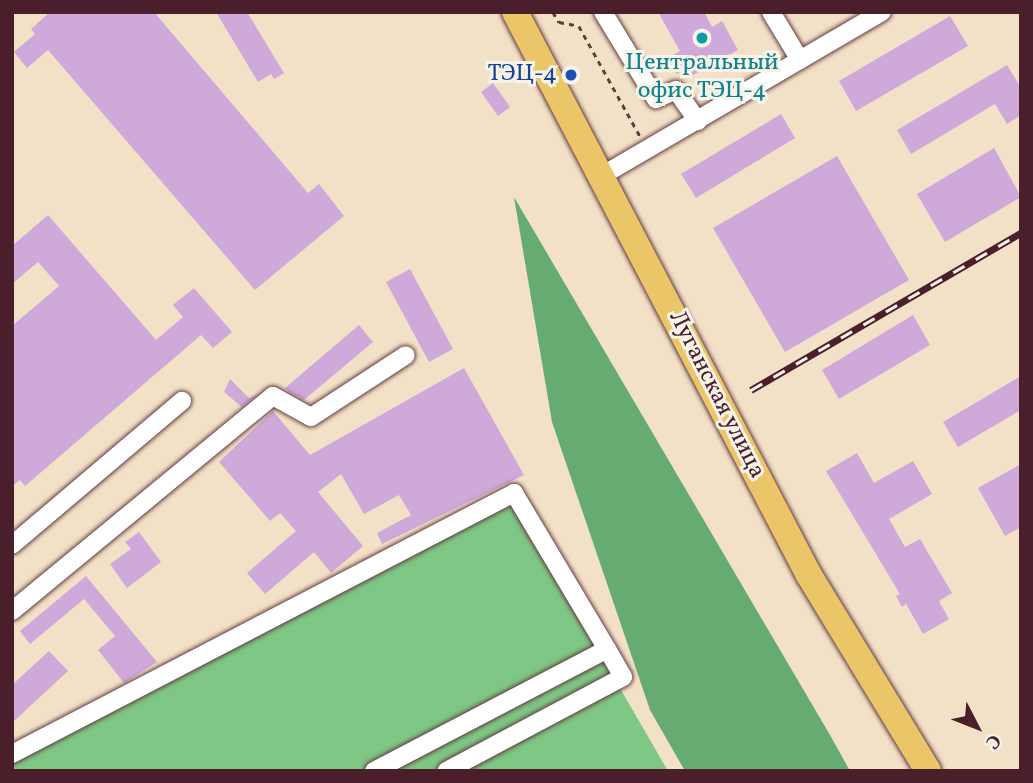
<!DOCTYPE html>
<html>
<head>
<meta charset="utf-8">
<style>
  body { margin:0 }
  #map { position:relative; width:1033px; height:783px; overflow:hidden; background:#f3e1c7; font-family:Vollkorn,serif }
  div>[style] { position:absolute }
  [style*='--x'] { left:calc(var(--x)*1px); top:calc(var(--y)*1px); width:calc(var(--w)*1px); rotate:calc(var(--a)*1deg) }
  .green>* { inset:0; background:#7ec784 }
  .forest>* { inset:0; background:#66ac72 }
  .building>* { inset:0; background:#cea9da }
  .path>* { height:2.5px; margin-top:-1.25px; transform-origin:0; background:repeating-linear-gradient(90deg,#633c42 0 5px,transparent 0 10px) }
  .roads { filter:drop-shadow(0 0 2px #633c42) drop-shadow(0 0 2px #633c42) }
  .minor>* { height:18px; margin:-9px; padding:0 9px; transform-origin:9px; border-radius:9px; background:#fff }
  .highway>* { height:26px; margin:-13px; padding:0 13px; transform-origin:13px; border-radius:13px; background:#ebc669 }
  .rail>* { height:7px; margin-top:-3.5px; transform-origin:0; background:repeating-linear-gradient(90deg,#f7f3e8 0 13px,#4a1f2b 0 26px); box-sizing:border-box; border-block:2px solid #4a1f2b }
  .dots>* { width:19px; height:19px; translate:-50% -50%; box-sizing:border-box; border:4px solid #f7f3e8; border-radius:50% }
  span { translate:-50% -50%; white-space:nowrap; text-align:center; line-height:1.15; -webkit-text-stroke:6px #f7f3e8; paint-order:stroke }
  .culture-label { font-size:24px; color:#0d838f }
  .transit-label { font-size:24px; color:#164399 }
  .right { translate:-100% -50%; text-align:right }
  .street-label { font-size:24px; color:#4a1f2b }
  .frame { position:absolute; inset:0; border:14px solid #4a1f2b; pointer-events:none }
  .north { position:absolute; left:942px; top:692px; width:70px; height:70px; -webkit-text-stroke:5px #f7f3e8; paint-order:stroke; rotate:132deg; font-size:19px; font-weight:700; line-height:28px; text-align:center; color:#4a1f2b }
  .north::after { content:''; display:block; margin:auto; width:24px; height:32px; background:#4a1f2b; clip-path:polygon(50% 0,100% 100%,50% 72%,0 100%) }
</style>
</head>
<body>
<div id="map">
  <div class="green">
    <i style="clip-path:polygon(511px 500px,668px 771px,12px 771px,12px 757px)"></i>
  </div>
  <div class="forest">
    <i style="clip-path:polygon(514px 197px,830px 735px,850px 771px,685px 771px,650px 710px,552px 422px)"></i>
  </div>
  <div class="building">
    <i style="clip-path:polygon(50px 12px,154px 12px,308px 193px,319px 184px,344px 216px,255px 290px,48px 50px,27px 68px,14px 52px,35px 34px,31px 29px)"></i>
    <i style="clip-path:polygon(216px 12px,247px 12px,284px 73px,274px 79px,271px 74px,258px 82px)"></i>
    <i style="clip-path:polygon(658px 12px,704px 12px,712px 27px,722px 21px,738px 50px,693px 75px,688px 67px,677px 74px,668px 58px,680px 51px)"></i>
    <i style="clip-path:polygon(950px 16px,968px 46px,856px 111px,839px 81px)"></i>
    <i style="clip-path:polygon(1007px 65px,1021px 88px,1021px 115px,1007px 124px,995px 104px,911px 154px,897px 130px)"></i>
    <i style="clip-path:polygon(493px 83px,510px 107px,498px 116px,481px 92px)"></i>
    <i style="clip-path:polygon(781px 114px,795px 138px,696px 198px,681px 174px)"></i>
    <i style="clip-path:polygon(994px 148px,1021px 197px,945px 242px,917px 194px)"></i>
    <i style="clip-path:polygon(837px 156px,909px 280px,785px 352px,713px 228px)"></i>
    <i style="clip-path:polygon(48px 215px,156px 340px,183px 317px,173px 305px,194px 288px,232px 332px,213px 348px,201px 335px,25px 486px,20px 480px,12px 486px,12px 326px,59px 286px,38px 262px,12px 284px,12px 246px)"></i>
    <i style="clip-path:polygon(410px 269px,453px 349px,429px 362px,386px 282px)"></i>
    <i style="clip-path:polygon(913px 315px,930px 345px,839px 399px,822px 370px)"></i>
    <i style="clip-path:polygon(359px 325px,373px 342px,304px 400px,288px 391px,285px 388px)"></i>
    <i style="clip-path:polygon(464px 368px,524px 475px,382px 544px,377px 533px,411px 515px,399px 495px,364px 514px,341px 474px,318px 492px,363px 546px,331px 573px,314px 552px,265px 594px,247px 573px,296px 531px,280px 513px,270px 521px,219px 462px,273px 411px,310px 455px)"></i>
    <i style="clip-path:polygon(1021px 376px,1021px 410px,958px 447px,943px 422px)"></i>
    <i style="clip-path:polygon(230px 379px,249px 398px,259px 393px,242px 407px,224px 392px)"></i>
    <i style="clip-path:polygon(857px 453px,874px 483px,913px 461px,932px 494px,889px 519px,905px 547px,920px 539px,952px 593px,939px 601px,949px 619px,923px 634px,906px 604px,902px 607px,896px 596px,900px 594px,826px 471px)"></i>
    <i style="clip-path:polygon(1021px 464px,1021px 527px,1005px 536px,978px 488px)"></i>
    <i style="clip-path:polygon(139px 532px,161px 562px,127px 588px,110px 564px,131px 549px,125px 542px)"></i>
    <i style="clip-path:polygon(86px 576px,157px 662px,124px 683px,98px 650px,115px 636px,84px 599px,30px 644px,20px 631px)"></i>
    <i style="clip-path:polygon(49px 651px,68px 671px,12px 723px,12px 685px)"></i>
  </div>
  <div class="path">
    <i style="--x:553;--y:12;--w:12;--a:59"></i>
    <i style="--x:559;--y:22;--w:20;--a:11"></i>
    <i style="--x:579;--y:26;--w:126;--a:61"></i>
  </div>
  <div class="roads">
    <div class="minor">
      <i style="--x:603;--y:12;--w:102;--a:58.7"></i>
      <i style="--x:656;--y:99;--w:22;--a:-24"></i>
      <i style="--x:676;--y:90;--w:38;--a:55"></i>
      <i style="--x:771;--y:12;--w:56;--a:58.9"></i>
      <i style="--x:603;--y:175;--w:323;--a:-30.3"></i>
      <i style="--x:12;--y:545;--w:223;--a:-40.3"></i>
      <i style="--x:12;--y:611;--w:338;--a:-39.5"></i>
      <i style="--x:273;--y:396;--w:43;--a:28.9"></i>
      <i style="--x:311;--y:417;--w:113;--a:-33.1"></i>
      <i style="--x:12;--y:754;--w:566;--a:-27.47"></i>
      <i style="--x:514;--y:493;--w:182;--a:59.2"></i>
      <i style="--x:374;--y:771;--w:263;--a:-27.6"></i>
      <i style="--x:607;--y:649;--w:32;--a:60"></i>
      <i style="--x:623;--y:677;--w:200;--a:152"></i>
    </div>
    <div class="highway">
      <i style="--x:515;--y:12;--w:635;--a:62.43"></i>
      <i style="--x:809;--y:575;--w:229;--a:58.7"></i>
    </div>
  </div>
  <div class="rail">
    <i style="--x:751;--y:390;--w:312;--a:-30.2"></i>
  </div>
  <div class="dots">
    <i style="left:702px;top:38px;background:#0f9aa8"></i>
    <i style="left:571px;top:75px;background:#1a4fb4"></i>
  </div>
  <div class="culture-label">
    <span style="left:702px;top:78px">Центральный<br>офис ТЭЦ-4</span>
  </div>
  <div class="transit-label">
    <span class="right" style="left:557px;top:75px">ТЭЦ-4</span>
  </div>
  <div class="street-label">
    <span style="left:716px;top:395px;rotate:63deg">Луганская улица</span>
  </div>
  <div class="frame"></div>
  <div class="north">С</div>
</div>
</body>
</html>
